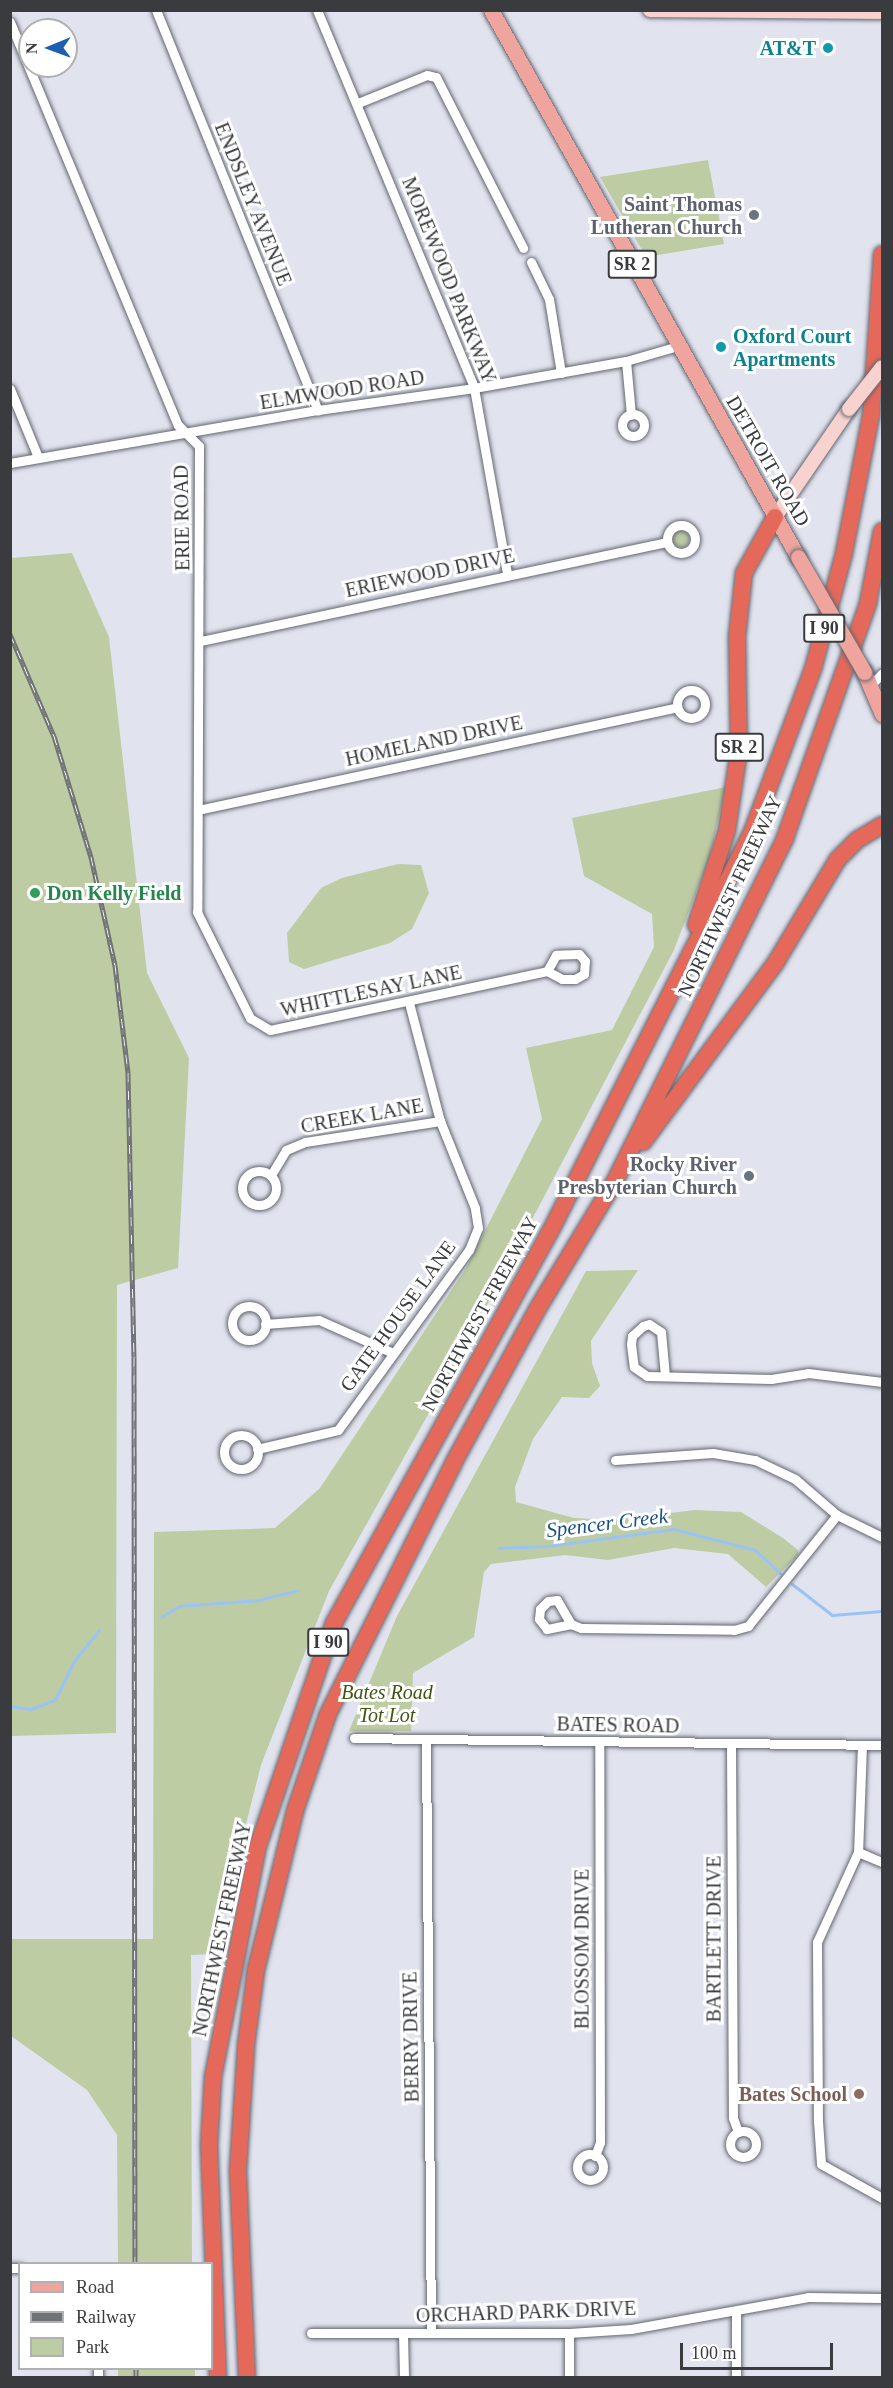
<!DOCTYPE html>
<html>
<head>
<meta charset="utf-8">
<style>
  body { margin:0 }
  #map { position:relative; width:893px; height:2388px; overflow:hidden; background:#e1e4ef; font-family:"Times New Roman",serif }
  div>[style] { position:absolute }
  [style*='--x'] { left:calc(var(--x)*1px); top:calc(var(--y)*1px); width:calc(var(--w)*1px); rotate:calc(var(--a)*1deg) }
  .green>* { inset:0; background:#bdcca3 }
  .round { border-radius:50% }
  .stream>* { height:3px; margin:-1.5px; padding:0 1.5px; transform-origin:1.5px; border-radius:1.5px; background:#9ac3f5 }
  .roads { filter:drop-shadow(0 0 2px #63666f) drop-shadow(0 0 2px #63666f) }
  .minor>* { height:9px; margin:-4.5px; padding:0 4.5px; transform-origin:4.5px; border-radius:4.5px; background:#fff }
  .minor>.ring { margin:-4.5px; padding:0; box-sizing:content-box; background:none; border:9px solid #fff; border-radius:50% }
  .secondary>* { height:14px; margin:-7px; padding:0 7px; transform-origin:7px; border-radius:7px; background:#f7d2ce }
  .primary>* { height:15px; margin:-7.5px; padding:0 7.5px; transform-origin:7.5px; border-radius:7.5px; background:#efa59d }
  .motorway>* { height:16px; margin:-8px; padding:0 8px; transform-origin:8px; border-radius:8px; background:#e5695b }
  .rail>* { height:5px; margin-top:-2.5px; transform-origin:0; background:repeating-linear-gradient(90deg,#fff 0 9px,#707278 0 18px); box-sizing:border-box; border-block:2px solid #707278 }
  .bridges { filter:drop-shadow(0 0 2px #63666f) drop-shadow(0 0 2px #63666f) }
  .secondary-bridge>* { height:14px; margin:-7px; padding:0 7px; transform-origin:7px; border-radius:7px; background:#f7d2ce }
  .primary-bridge>* { height:15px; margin:-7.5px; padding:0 7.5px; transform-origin:7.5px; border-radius:7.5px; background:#efa59d }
  .dots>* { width:16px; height:16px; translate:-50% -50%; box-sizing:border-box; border:3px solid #fff; border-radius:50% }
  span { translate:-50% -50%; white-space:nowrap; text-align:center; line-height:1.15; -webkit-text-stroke:6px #fff; paint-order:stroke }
  .shield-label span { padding:2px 4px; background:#fff; border:2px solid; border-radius:4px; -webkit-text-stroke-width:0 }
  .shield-label { font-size:18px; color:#3a3b3f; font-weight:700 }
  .culture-label { font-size:20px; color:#0d838f; font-weight:700 }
  .right { translate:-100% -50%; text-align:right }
  .left { translate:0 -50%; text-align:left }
  .street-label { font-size:20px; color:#3a3b3f }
  .worship-label { font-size:20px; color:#5b616d; font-weight:700 }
  .leisure-label { font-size:20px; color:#27864d; font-weight:700 }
  .park-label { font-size:20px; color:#415414; font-style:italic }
  .education-label { font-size:20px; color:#785e54; font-weight:700 }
  .water-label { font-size:21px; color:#174f89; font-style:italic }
  .frame { position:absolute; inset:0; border:12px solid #3a3b3f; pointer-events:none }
  .legend { position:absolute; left:18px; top:2262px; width:195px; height:108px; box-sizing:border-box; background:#fff; border:2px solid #b0b1b2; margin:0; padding:8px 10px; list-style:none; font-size:18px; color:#3a3b3f }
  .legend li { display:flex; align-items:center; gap:12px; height:30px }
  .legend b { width:30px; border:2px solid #b0b1b2 }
  .north { position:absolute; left:18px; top:18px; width:60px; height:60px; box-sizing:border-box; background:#fff; border:2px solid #b0b1b2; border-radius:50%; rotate:269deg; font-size:16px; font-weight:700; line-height:24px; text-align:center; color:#3a3b3f }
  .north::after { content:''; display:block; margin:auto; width:21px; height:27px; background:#205fb0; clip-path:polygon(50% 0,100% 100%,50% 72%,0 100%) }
  .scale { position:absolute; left:680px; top:2343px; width:153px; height:27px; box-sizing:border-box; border:3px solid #3a3b3f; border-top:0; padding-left:8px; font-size:18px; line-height:21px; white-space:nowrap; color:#3a3b3f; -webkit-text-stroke:4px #fff; paint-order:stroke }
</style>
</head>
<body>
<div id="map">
  <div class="green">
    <i style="clip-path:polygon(708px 160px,724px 244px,646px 257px,600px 177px)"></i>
    <i class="round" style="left:673px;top:531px;width:16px;height:16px"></i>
    <i style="clip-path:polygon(72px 553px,109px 637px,147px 973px,189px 1058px,178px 1268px,117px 1285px,116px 1733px,11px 1736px,11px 558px)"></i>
    <i style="clip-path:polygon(726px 787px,709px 859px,674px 950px,448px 1379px,329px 1591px,261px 1765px,213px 1954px,191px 1955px,192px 2263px,118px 2263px,117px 2135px,87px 2090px,11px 2036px,11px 1939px,153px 1939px,154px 1532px,275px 1528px,320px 1488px,465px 1270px,542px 1119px,526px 1048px,612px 1030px,654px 947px,652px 914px,584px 876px,572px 818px)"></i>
    <i style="clip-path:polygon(398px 864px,421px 865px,429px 893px,412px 929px,390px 943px,304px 969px,289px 962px,287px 933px,321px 888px,342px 878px)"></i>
    <i style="clip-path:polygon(638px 1270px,591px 1341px,592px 1363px,600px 1386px,589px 1398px,562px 1397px,533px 1439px,515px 1487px,516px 1502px,574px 1518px,613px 1520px,695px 1510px,741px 1512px,783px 1538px,798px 1550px,798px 1555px,766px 1587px,728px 1554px,674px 1548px,608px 1560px,565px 1555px,491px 1564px,484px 1572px,474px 1637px,413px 1673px,411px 1731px,349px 1731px,397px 1616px,586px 1271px)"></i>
    <i style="clip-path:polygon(118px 2369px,195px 2369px,195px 2377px,118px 2377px)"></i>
  </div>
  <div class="stream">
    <i style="--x:498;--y:1548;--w:50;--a:-2.3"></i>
    <i style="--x:548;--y:1546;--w:127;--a:-7.7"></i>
    <i style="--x:674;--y:1529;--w:84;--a:14.5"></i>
    <i style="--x:755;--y:1550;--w:34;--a:43"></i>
    <i style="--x:792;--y:1584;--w:51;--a:37.8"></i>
    <i style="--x:832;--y:1615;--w:50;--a:-4.6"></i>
    <i style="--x:161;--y:1617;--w:21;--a:-31"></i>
    <i style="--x:179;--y:1606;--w:79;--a:-4.3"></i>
    <i style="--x:258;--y:1600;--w:41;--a:-14"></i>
    <i style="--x:10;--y:1706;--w:21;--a:8"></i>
    <i style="--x:31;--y:1709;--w:26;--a:-21"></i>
    <i style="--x:55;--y:1700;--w:43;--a:-64"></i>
    <i style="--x:74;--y:1661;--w:40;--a:-51"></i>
  </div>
  <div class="roads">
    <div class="minor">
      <i style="--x:156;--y:10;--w:432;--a:68"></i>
      <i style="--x:317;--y:10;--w:409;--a:67.4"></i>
      <i style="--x:474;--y:388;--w:189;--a:79.9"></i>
      <i style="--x:10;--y:22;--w:437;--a:67.4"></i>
      <i style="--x:178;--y:425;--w:30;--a:45"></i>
      <i style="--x:199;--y:446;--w:466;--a:90.2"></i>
      <i style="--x:197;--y:912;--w:119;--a:63.4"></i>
      <i style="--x:250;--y:1018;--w:23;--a:31"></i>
      <i style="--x:270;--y:1030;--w:283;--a:-12"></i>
      <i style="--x:547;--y:971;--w:17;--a:28"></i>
      <i style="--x:562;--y:979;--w:13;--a:0"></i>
      <i style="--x:575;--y:979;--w:10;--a:-29"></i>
      <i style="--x:584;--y:974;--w:13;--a:-86"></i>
      <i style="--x:585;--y:961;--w:9;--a:-131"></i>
      <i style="--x:579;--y:954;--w:23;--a:178"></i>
      <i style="--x:556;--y:955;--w:18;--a:119"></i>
      <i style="--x:358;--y:103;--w:74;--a:-22.1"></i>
      <i style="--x:427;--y:75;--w:9;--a:13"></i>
      <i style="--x:436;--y:77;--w:192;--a:63"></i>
      <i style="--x:531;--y:262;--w:41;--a:64.1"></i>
      <i style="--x:549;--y:299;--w:75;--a:80.8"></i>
      <i style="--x:626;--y:361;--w:54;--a:84.7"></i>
      <i style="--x:10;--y:389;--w:74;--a:67.6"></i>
      <i class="ring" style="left:622px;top:414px;width:13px;height:13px"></i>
      <i style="--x:10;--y:463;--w:313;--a:-9.8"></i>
      <i style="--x:318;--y:410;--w:158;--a:-8"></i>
      <i style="--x:474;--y:388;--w:154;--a:-10.1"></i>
      <i style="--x:626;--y:361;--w:54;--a:-16.1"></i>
      <i class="ring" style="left:667px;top:525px;width:19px;height:19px"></i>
      <i style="--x:201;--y:641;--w:476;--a:-12"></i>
      <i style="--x:871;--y:685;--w:16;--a:-47"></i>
      <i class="ring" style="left:677px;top:690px;width:19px;height:19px"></i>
      <i style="--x:198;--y:810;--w:490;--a:-12.1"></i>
      <i class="ring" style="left:242px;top:1171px;width:25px;height:25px"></i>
      <i style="--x:271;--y:1175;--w:29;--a:-59"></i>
      <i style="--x:286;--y:1150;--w:21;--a:-23"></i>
      <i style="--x:305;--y:1142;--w:137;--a:-8.8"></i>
      <i class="ring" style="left:232px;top:1306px;width:25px;height:25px"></i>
      <i style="--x:265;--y:1324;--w:54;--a:-4.2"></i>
      <i style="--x:319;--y:1320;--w:79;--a:24"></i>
      <i style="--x:665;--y:1376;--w:44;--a:-95.2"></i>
      <i style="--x:661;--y:1332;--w:14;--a:-146"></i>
      <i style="--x:649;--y:1324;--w:6;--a:162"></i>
      <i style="--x:643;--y:1326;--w:15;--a:138"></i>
      <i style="--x:632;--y:1336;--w:8;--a:97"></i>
      <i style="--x:631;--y:1344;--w:23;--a:83"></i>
      <i style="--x:634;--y:1367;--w:16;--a:35"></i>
      <i style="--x:647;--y:1376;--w:124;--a:1.4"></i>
      <i style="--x:771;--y:1379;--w:37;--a:-9"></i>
      <i style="--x:808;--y:1373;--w:75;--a:6.9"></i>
      <i class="ring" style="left:224px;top:1435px;width:25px;height:25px"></i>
      <i style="--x:257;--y:1449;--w:83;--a:-13.2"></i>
      <i style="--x:338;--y:1430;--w:223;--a:-54"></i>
      <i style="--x:469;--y:1250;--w:24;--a:-68"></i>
      <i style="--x:478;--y:1228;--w:20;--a:-99"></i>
      <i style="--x:475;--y:1208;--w:94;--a:-111.9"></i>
      <i style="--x:440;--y:1121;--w:122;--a:-104.7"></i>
      <i style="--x:615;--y:1460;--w:98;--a:-4.1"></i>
      <i style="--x:713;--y:1453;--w:43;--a:9.5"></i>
      <i style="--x:755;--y:1460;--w:44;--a:25.4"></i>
      <i style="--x:795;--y:1479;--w:55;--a:40.6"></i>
      <i style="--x:837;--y:1515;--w:50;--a:26.1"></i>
      <i style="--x:571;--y:1624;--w:25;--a:168"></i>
      <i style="--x:547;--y:1629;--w:13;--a:-129"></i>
      <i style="--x:539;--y:1619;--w:10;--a:-84"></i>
      <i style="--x:540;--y:1609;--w:11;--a:-45"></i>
      <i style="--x:548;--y:1601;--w:9;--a:-6"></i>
      <i style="--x:557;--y:1600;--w:28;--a:60"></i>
      <i style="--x:571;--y:1624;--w:11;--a:22"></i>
      <i style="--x:581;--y:1628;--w:153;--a:0.7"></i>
      <i style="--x:734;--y:1630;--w:15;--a:-16"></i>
      <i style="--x:748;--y:1626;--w:142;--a:-51.3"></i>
      <i style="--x:354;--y:1738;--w:528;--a:0.76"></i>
      <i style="--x:426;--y:1741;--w:592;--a:89.52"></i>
      <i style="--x:731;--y:1745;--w:373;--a:89.7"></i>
      <i style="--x:733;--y:2118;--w:15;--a:70"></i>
      <i style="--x:862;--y:1745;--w:107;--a:92.1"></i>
      <i style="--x:858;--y:1852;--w:99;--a:114.5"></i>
      <i style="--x:817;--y:1942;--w:179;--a:89.7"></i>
      <i style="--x:818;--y:2121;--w:43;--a:86"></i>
      <i style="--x:821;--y:2164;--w:70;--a:29.1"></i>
      <i style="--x:858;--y:1852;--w:26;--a:23"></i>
      <i class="ring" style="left:730px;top:2131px;width:17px;height:17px"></i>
      <i class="ring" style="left:577px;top:2154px;width:17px;height:17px"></i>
      <i style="--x:595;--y:2156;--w:15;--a:-70"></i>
      <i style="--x:600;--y:2142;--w:400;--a:-90.1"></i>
      <i style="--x:10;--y:2268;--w:10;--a:0"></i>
      <i style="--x:736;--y:2311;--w:67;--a:90"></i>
      <i style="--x:311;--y:2333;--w:258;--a:0"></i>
      <i style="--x:569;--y:2333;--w:62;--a:-3.7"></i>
      <i style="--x:631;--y:2329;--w:180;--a:-10.2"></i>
      <i style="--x:808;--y:2297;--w:74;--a:0.8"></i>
      <i style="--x:403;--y:2333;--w:45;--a:88.7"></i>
      <i style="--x:569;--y:2333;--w:45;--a:90"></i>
      <i style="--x:98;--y:2378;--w:10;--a:-90"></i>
    </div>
    <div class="secondary">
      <i style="--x:650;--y:10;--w:232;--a:0.5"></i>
      <i style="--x:775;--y:517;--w:131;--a:-55.6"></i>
    </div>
    <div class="primary">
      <i style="--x:491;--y:10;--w:627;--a:60.7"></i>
      <i style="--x:864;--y:672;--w:46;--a:66.8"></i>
    </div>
    <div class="motorway">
      <i style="--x:696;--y:925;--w:100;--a:-71.9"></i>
      <i style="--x:727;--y:830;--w:80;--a:-81.4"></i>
      <i style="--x:739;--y:751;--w:114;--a:-91"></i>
      <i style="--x:737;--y:637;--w:64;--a:-83.8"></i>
      <i style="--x:744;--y:573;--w:64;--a:-61"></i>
      <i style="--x:643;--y:1142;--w:224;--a:-53.5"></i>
      <i style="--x:776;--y:962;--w:120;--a:-59"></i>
      <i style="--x:838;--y:859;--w:27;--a:-45"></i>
      <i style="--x:857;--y:840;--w:29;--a:-31"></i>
      <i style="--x:218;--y:2378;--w:232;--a:-92.2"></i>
      <i style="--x:209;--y:2146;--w:69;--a:-86.7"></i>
      <i style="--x:213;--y:2077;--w:235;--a:-79"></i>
      <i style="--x:258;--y:1846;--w:236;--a:-71.2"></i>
      <i style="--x:334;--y:1623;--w:449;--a:-61.1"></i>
      <i style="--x:551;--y:1230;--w:446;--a:-63.2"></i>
      <i style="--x:752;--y:832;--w:174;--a:-69.5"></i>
      <i style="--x:813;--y:669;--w:120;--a:-75"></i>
      <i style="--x:844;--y:553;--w:140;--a:-78.9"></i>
      <i style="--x:871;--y:416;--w:162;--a:-86.1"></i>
      <i style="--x:247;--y:2378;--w:208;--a:-92.5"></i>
      <i style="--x:238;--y:2170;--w:125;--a:-86.3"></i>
      <i style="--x:246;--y:2045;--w:76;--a:-82.4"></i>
      <i style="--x:256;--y:1970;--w:164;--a:-76.2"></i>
      <i style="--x:295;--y:1811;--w:102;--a:-71.2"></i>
      <i style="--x:328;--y:1714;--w:282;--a:-63.4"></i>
      <i style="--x:454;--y:1462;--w:175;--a:-61.4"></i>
      <i style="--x:538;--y:1308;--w:151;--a:-58.8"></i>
      <i style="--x:616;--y:1179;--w:381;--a:-63.6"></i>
      <i style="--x:785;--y:838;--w:249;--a:-70.5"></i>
      <i style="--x:868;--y:603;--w:73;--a:-79"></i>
    </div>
  </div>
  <div class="rail">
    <i style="--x:10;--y:634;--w:111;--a:66.7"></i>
    <i style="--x:54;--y:736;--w:127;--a:73"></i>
    <i style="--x:91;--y:857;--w:111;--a:77.5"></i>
    <i style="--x:115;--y:965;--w:109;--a:83.1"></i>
    <i style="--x:128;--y:1073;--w:284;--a:88.8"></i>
    <i style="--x:134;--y:1357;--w:907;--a:89.94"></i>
    <i style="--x:136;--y:2368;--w:10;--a:90"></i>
  </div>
  <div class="bridges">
    <div class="secondary-bridge">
      <i style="--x:849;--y:409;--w:53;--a:-51.8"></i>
    </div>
    <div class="primary-bridge">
      <i style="--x:798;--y:557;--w:133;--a:60.1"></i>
    </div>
  </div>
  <div class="dots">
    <i style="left:828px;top:48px;background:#0f9aa8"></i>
    <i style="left:754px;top:215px;background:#6b7280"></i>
    <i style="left:721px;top:347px;background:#0f9aa8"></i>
    <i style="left:35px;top:893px;background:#2e9e5b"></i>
    <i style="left:749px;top:1176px;background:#6b7280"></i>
    <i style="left:859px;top:2094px;background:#8d6e63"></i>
  </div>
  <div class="shield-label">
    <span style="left:632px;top:264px">SR 2</span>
    <span style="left:824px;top:628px">I 90</span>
    <span style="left:739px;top:747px">SR 2</span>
    <span style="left:328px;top:1642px">I 90</span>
  </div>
  <div class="culture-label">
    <span class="right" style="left:816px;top:48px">AT&amp;T</span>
    <span class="left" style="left:733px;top:348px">Oxford Court<br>Apartments</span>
  </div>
  <div class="street-label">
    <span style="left:253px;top:204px;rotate:68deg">ENDSLEY AVENUE</span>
    <span style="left:449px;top:280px;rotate:68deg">MOREWOOD PARKWAY</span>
    <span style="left:342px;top:390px;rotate:-9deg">ELMWOOD ROAD</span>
    <span style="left:768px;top:461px;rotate:60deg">DETROIT ROAD</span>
    <span style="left:182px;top:518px;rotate:-91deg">ERIE ROAD</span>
    <span style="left:430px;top:573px;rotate:-12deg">ERIEWOOD DRIVE</span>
    <span style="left:434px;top:741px;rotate:-12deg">HOMELAND DRIVE</span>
    <span style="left:730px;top:896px;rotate:-65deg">NORTHWEST FREEWAY</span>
    <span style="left:371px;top:991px;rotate:-12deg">WHITTLESAY LANE</span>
    <span style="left:362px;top:1116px;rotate:-10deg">CREEK LANE</span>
    <span style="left:480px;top:1314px;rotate:-61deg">NORTHWEST FREEWAY</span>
    <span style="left:398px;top:1316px;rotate:-54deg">GATE HOUSE LANE</span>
    <span style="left:618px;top:1725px;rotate:1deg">BATES ROAD</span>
    <span style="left:222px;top:1929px;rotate:-78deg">NORTHWEST FREEWAY</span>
    <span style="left:714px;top:1939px;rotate:-90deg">BARTLETT DRIVE</span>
    <span style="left:582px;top:1949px;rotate:-90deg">BLOSSOM DRIVE</span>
    <span style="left:411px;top:2037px;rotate:-91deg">BERRY DRIVE</span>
    <span style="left:526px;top:2312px;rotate:-2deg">ORCHARD PARK DRIVE</span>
  </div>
  <div class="worship-label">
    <span class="right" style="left:742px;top:216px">Saint Thomas<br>Lutheran Church</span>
    <span class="right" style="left:737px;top:1176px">Rocky River<br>Presbyterian Church</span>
  </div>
  <div class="leisure-label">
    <span class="left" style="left:47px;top:893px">Don Kelly Field</span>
  </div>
  <div class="park-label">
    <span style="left:387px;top:1704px">Bates Road<br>Tot Lot</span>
  </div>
  <div class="education-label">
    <span class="right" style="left:847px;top:2094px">Bates School</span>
  </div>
  <div class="water-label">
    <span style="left:607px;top:1523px;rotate:-7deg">Spencer Creek</span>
  </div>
  <div class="frame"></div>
  <ul class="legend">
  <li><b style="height:8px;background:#efa59d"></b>Road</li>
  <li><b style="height:8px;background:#707278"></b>Railway</li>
  <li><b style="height:16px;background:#bdcca3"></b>Park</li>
  </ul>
  <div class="north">N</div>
  <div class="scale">100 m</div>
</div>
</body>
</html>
